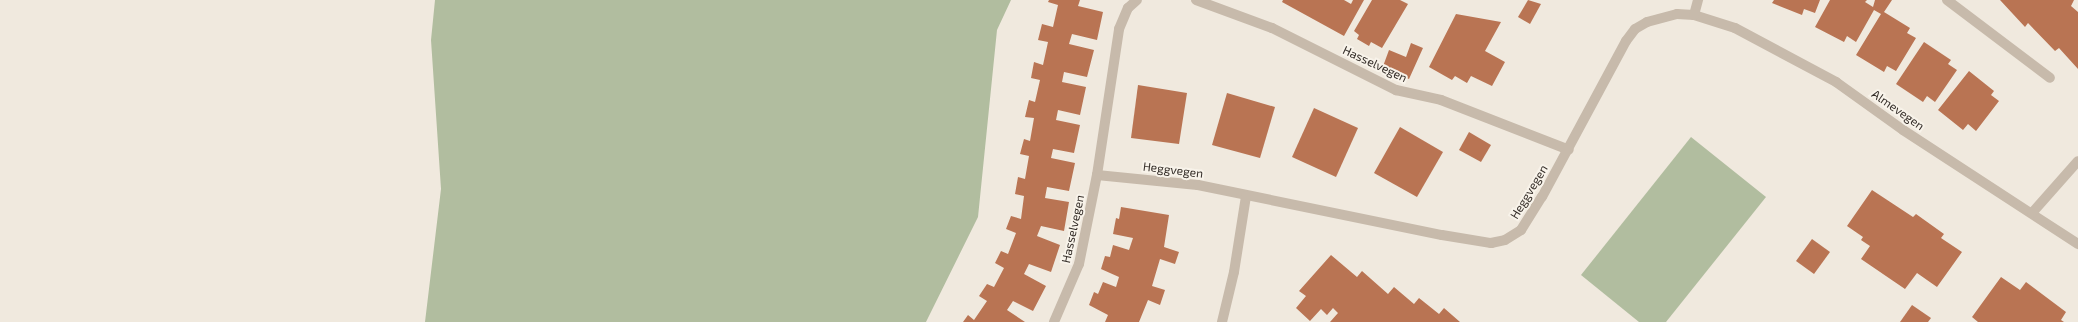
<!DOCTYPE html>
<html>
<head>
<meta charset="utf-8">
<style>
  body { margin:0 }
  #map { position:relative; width:2078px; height:322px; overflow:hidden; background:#f0e9de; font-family:"Exo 2",sans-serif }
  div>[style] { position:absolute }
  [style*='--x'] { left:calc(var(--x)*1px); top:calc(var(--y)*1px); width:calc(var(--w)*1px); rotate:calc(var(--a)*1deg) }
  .green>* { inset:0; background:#b1bd9f }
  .building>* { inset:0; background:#b97453 }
  .street>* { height:10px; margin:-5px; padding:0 5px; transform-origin:5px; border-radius:5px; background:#c7baab }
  span { translate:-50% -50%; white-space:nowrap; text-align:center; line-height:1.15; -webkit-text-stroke:4px #f8f3ea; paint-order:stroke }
  .street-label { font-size:12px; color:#352e29 }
</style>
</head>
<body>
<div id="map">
  <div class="green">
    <i style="clip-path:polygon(435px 0,1011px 0,997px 30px,978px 217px,926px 322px,425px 322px,441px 189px,431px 40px)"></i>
    <i style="clip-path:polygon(1691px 137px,1766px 197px,1666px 322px,1639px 322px,1581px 275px)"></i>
  </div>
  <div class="building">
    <i style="clip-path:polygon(1049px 0,1080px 0,1078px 6px,1103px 12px,1097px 40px,1072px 34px,1069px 44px,1094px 50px,1087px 77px,1064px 72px,1062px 82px,1086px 87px,1080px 115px,1058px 110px,1056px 120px,1080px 125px,1074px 153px,1053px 149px,1051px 158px,1075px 163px,1069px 191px,1047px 187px,1045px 198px,1069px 202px,1064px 231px,1041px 226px,1037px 236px,1060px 245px,1051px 272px,1029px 264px,1024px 274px,1046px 286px,1033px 311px,1013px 301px,1007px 310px,1025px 322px,963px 322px,968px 315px,974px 320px,987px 301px,979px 296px,987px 284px,994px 287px,1004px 268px,995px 263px,1001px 251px,1008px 254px,1016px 233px,1006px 229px,1011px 216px,1021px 219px,1024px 196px,1015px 194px,1018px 177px,1025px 179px,1029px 156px,1020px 154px,1024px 139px,1030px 141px,1034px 118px,1025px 117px,1029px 100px,1035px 102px,1040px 80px,1031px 78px,1034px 62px,1043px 65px,1048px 42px,1038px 40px,1042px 24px,1053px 27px,1058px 5px,1048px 2px)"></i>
    <i style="clip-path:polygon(1283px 0,1344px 0,1351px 4px,1353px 0,1364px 0,1344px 36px,1282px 2px)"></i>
    <i style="clip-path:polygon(1372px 0,1400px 0,1408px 4px,1382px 48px,1371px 42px,1369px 46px,1357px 39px,1359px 35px,1354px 31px)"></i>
    <i style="clip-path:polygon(1528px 0,1541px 4px,1530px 24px,1518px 17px)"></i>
    <i style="clip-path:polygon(1774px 0,1820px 0,1815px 13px,1804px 9px,1802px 15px,1772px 3px)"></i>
    <i style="clip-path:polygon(1830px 0,1867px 0,1865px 2px,1873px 7px,1875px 0,1892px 0,1884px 12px,1910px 28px,1907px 33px,1916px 38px,1896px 71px,1887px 66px,1884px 72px,1856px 55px,1881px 14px,1874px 10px,1856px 42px,1847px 36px,1844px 42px,1815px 27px)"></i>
    <i style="clip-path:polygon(2000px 0,2074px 0,2071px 6px,2078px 12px,2078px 69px,2059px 48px,2055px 51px,2028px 23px,2025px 27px)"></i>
    <i style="clip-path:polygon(1456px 14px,1501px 22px,1485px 51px,1505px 62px,1492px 86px,1471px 76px,1467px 83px,1455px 76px,1452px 80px,1429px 67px)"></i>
    <i style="clip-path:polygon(1924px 42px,1951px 60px,1948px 64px,1957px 70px,1935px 102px,1927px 96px,1923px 102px,1896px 84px)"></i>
    <i style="clip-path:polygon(1411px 43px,1423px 48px,1409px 79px,1382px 69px,1389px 50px,1406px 57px)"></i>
    <i style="clip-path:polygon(1969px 71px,1994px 91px,1991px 95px,1999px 101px,1976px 131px,1968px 124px,1963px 130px,1938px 110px)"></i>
    <i style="clip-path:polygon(1138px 85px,1187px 93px,1179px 144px,1131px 138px)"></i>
    <i style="clip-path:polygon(1227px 93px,1275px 107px,1260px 158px,1212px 145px)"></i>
    <i style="clip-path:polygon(1314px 108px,1358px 128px,1336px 177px,1292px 157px)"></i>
    <i style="clip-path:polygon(1400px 127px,1443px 152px,1417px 197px,1374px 173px)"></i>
    <i style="clip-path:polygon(1469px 132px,1491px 145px,1481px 162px,1459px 150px)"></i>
    <i style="clip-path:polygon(1872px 190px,1913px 217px,1916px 214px,1944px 234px,1941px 238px,1962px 252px,1937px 287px,1917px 273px,1905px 289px,1861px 259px,1870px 246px,1861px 240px,1863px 237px,1847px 226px)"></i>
    <i style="clip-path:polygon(1121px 207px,1169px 215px,1164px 247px,1179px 252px,1175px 264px,1160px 259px,1152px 286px,1165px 290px,1160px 305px,1148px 300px,1139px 322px,1105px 322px,1108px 315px,1089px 305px,1094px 292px,1098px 294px,1103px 282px,1116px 287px,1119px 277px,1101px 269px,1105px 256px,1110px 257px,1113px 245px,1129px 250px,1133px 238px,1113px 234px,1116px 218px,1119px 219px)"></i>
    <i style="clip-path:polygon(1812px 239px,1830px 252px,1814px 274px,1796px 261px)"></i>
    <i style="clip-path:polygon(1331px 255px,1357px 277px,1362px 271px,1388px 294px,1394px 287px,1414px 304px,1419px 298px,1439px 314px,1444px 308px,1460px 322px,1330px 322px,1338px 313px,1333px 308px,1327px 315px,1321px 309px,1310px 321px,1296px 308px,1306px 296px,1299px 291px)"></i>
    <i style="clip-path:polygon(2001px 277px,2020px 290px,2026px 282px,2066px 312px,2061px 320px,2064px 322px,1978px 322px,1972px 317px)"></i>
    <i style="clip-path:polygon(1912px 305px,1931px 318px,1928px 322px,1900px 322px)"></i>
  </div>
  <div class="street">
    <i style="--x:1196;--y:0;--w:81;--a:20.2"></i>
    <i style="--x:1272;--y:28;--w:139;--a:26.6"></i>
    <i style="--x:1396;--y:90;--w:46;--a:12.5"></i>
    <i style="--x:1441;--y:100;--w:137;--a:21.3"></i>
    <i style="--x:1947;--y:0;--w:129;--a:37.1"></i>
    <i style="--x:1694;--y:15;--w:43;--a:17.6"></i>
    <i style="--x:1735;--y:28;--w:115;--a:28.1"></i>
    <i style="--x:1836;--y:82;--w:82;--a:35.6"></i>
    <i style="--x:1903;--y:130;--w:209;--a:33.1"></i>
    <i style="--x:1097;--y:175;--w:101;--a:5.7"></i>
    <i style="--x:1198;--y:185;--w:249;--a:11.6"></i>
    <i style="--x:1442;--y:235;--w:50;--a:9.3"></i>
    <i style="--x:1491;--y:243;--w:14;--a:-12"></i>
    <i style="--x:1505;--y:240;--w:19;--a:-32"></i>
    <i style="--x:1521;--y:230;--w:39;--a:-58"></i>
    <i style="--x:1542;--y:197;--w:177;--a:-61.7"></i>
    <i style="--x:1626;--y:41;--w:15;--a:-53"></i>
    <i style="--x:1635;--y:29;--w:14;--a:-30"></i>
    <i style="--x:1647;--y:22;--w:31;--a:-15"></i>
    <i style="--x:1677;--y:14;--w:17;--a:3"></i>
    <i style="--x:1694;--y:15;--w:16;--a:-75"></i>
    <i style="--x:2032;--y:213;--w:69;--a:-48.5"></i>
    <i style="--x:1054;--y:322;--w:63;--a:-66.7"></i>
    <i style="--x:1079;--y:264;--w:91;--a:-78.6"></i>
    <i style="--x:1097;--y:175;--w:148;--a:-81.4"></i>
    <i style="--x:1119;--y:29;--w:23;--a:-67"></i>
    <i style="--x:1128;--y:8;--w:12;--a:-42"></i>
    <i style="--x:1222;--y:322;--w:51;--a:-76.5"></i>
    <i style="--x:1234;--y:272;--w:77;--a:-81"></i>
  </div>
  <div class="street-label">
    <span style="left:1375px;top:64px;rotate:25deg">Hasselvegen</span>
    <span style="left:1898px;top:110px;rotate:35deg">Almevegen</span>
    <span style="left:1173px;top:170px;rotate:7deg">Heggvegen</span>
    <span style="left:1529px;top:192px;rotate:-59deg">Heggvegen</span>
    <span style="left:1073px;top:229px;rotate:-78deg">Hasselvegen</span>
  </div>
</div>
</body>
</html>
